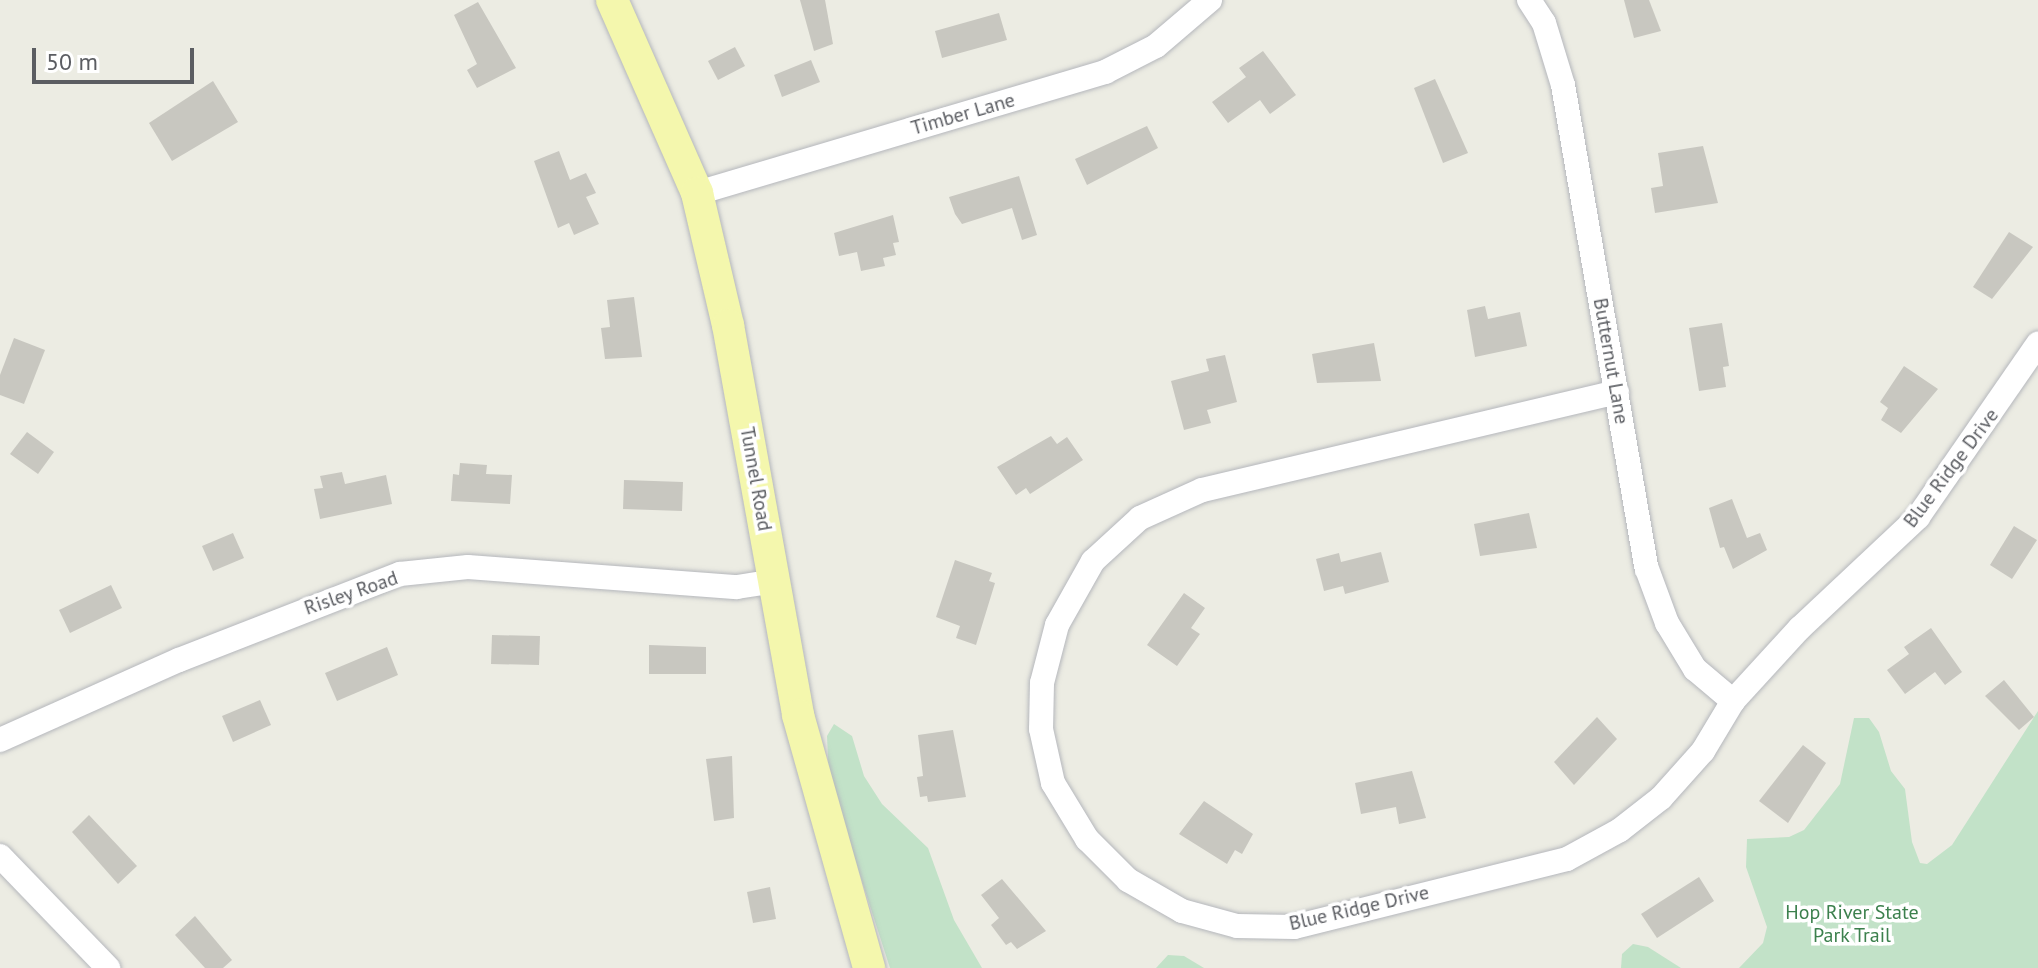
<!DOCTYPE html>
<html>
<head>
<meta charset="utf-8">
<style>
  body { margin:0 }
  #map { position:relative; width:2038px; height:968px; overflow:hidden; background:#ecece3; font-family:"PT Sans",sans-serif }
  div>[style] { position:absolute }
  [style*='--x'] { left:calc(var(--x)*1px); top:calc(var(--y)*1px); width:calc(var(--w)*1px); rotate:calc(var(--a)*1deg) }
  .green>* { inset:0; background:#c2e2c8 }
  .building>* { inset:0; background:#c8c7c0 }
  .roads { filter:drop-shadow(0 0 2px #b5b7bc) drop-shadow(0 0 2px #b5b7bc) }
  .minor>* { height:24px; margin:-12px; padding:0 12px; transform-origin:12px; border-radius:12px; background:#fff }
  .major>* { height:32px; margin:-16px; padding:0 16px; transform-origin:16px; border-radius:16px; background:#f4f7ad }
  span { translate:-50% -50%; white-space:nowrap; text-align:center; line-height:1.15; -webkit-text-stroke:7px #fff; paint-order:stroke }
  .street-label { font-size:20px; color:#5b5d62 }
  .park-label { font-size:20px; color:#3c804d }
  .scale { position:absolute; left:32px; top:48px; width:162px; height:36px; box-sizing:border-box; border:4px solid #5b5d62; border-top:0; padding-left:10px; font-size:24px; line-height:28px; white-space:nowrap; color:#5b5d62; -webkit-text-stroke:6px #fff; paint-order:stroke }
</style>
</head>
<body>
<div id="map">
  <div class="green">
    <i style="clip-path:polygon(2038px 711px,2038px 968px,1739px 968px,1763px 943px,1767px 927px,1746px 867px,1747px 839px,1789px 837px,1804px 830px,1840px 784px,1854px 718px,1869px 718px,1879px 732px,1891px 771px,1905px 789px,1912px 842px,1920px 863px,1927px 864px,1952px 845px)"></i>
    <i style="clip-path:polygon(834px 724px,852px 736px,864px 776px,882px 804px,928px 848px,954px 920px,982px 968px,890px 968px,829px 779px,827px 736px)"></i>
    <i style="clip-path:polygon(1633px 944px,1648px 947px,1681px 968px,1621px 968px,1622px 954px)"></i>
    <i style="clip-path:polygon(1168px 955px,1184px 956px,1204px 968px,1156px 968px)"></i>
  </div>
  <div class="building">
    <i style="clip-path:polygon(800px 0,825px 0,833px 44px,814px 51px)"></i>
    <i style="clip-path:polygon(1624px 0,1649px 0,1661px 31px,1634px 38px)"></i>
    <i style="clip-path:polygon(478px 2px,516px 68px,477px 88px,467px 70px,477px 64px,454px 15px)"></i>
    <i style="clip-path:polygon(999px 13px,1007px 40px,942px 58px,935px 31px)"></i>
    <i style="clip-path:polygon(735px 47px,745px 66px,718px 80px,708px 61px)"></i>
    <i style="clip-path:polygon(1263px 51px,1296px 95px,1270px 114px,1260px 100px,1228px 123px,1212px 102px,1246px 77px,1239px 68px)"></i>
    <i style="clip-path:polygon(811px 60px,820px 82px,782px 97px,774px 75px)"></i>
    <i style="clip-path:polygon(1435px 79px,1468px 153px,1443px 163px,1414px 88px)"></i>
    <i style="clip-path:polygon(213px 81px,238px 122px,172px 161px,149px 123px)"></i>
    <i style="clip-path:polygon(1147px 126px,1158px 148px,1087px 185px,1075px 159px)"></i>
    <i style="clip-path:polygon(1703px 146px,1718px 203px,1655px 213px,1651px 188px,1663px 186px,1658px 153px)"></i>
    <i style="clip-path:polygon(559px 151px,570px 180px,586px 173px,596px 193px,586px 197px,599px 224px,574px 235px,569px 223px,558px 228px,534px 161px)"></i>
    <i style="clip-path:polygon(1019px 176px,1037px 235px,1022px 240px,1012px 208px,962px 224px,955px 214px,949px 197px)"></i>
    <i style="clip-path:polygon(893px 215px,899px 242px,893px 243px,896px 255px,883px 258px,885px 266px,861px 271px,857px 252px,839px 256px,834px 233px)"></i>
    <i style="clip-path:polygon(2009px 232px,2033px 247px,1992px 299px,1973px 287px)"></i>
    <i style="clip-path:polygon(634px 297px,642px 357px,605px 359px,601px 328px,610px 327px,607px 300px)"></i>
    <i style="clip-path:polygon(1485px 306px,1488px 319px,1520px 312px,1527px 346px,1475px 357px,1467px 310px)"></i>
    <i style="clip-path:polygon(1722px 323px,1729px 366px,1723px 367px,1726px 387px,1699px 391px,1689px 328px)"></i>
    <i style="clip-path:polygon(14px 338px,45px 350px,24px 404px,0 395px,0 375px)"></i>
    <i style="clip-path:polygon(1374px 343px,1381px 381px,1317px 383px,1312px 354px)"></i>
    <i style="clip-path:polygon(1225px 355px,1237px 402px,1207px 410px,1211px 423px,1184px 430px,1171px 381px,1209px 371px,1206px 359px)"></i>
    <i style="clip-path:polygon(1904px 366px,1938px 389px,1901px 433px,1881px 420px,1888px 408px,1880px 402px)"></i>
    <i style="clip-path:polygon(27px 432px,54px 452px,38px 474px,10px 454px)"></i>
    <i style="clip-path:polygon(1051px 436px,1057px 444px,1067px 437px,1083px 460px,1030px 494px,1026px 488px,1016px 495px,997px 467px)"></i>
    <i style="clip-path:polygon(460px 463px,487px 465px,486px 474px,512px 475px,510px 504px,451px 501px,453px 474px,459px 475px)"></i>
    <i style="clip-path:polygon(342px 472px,345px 484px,386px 475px,392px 504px,320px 519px,314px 489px,323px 488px,320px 476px)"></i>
    <i style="clip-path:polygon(624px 480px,683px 482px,682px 511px,623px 509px)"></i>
    <i style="clip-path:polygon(1732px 499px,1747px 538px,1760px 533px,1767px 550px,1733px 569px,1724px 547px,1720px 548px,1709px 508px)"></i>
    <i style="clip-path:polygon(1529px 513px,1537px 548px,1480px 556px,1474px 524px)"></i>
    <i style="clip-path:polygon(2014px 526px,2037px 540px,2012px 579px,1990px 565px)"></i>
    <i style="clip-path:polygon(233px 533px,244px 558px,213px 571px,202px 546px)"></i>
    <i style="clip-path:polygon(1381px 552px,1389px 582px,1345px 594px,1343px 586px,1324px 591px,1316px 559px,1339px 553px,1341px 562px)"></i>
    <i style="clip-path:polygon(955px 560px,992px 573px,989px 581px,995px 583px,976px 645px,956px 638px,960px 626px,936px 617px)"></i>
    <i style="clip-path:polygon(111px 585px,122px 608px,70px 633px,59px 610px)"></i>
    <i style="clip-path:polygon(1184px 593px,1205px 608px,1191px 628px,1200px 634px,1177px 666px,1147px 645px)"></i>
    <i style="clip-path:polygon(1931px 628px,1962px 672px,1945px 685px,1935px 672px,1905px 694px,1887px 670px,1909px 654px,1904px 647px)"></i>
    <i style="clip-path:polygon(492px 635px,540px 636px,539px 665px,491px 664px)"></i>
    <i style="clip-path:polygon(649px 645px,706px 647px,706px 674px,649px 674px)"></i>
    <i style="clip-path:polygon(387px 647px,398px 675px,337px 701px,325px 673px)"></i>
    <i style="clip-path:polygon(2004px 680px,2034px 717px,2019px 730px,1985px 696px)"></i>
    <i style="clip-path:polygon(260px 700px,271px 725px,233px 742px,222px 716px)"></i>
    <i style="clip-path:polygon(1597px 717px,1617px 739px,1574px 785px,1554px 762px)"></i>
    <i style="clip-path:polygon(953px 730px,966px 797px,928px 802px,927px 796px,920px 797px,917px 777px,923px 776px,918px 735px)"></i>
    <i style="clip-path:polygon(1803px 745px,1826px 763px,1788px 823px,1759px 801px)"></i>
    <i style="clip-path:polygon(732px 756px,734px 818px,714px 821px,706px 759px)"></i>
    <i style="clip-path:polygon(1412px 771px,1426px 818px,1399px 824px,1396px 807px,1361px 814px,1355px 783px)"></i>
    <i style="clip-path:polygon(1204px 801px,1253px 834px,1242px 854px,1235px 850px,1227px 864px,1179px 834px)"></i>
    <i style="clip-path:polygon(89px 815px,137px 866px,118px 884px,72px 832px)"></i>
    <i style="clip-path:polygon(1699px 877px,1714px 901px,1657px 938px,1641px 914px)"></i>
    <i style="clip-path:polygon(1002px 879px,1046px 931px,1017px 949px,1011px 942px,1006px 945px,991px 925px,999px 918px,981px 895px)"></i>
    <i style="clip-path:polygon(770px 887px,776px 919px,753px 923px,747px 892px)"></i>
    <i style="clip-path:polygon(195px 916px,232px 960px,223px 968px,205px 968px,175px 935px)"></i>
  </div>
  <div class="roads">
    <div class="minor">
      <i style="--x:1529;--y:0;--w:27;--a:57"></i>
      <i style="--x:1544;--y:23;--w:65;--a:73"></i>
      <i style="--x:1563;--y:85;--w:491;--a:80.2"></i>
      <i style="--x:1647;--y:569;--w:58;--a:69.7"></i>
      <i style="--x:1667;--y:623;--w:54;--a:58.7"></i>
      <i style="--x:1695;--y:669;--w:50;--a:40.1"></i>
      <i style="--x:697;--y:193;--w:426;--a:-16.5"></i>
      <i style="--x:1105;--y:72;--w:57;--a:-27"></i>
      <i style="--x:1156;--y:46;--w:71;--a:-40.4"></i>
      <i style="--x:1617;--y:392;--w:426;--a:166.7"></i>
      <i style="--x:1202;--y:490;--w:68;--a:155.7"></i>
      <i style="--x:1140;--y:518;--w:64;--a:137.5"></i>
      <i style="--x:1093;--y:561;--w:73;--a:119.4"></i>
      <i style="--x:1057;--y:625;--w:60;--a:104.5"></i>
      <i style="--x:1042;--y:683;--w:46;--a:91.2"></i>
      <i style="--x:1041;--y:729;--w:55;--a:77.5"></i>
      <i style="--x:1053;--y:783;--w:66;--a:58.7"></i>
      <i style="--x:1087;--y:839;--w:58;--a:45"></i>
      <i style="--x:1128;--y:880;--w:62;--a:29.9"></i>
      <i style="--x:1182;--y:911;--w:57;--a:15.3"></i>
      <i style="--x:1237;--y:926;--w:57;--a:1"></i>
      <i style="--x:1294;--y:927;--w:281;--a:-14"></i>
      <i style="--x:1567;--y:859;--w:60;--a:-28.7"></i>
      <i style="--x:1620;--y:830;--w:52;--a:-38"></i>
      <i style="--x:1661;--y:798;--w:63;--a:-48.2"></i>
      <i style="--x:1703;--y:751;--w:58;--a:-59"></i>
      <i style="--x:1733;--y:701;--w:99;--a:-47.5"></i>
      <i style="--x:1800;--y:628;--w:162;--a:-43.2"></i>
      <i style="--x:1918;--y:517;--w:211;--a:-55.3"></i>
      <i style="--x:0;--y:740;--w:196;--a:-24.1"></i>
      <i style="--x:179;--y:660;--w:237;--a:-21.3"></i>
      <i style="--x:400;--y:574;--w:68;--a:-5.9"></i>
      <i style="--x:468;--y:567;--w:270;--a:4.3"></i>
      <i style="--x:737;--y:587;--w:38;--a:-9"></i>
      <i style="--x:0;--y:856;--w:156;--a:46"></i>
    </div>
    <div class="major">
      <i style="--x:612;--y:0;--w:211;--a:66.2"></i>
      <i style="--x:697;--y:193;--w:136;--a:76.8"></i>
      <i style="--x:728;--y:325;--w:396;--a:79.8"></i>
      <i style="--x:798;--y:715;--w:263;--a:74.3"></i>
    </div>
  </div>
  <div class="street-label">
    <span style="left:963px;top:114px;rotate:-16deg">Timber Lane</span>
    <span style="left:1611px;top:361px;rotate:80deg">Butternut Lane</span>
    <span style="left:1951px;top:468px;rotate:-53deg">Blue Ridge Drive</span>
    <span style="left:756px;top:479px;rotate:80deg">Tunnel Road</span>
    <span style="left:351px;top:593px;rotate:-19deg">Risley Road</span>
    <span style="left:1359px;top:908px;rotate:-13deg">Blue Ridge Drive</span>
  </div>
  <div class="park-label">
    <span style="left:1852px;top:924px">Hop River State<br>Park Trail</span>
  </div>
  <div class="scale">50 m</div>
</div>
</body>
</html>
